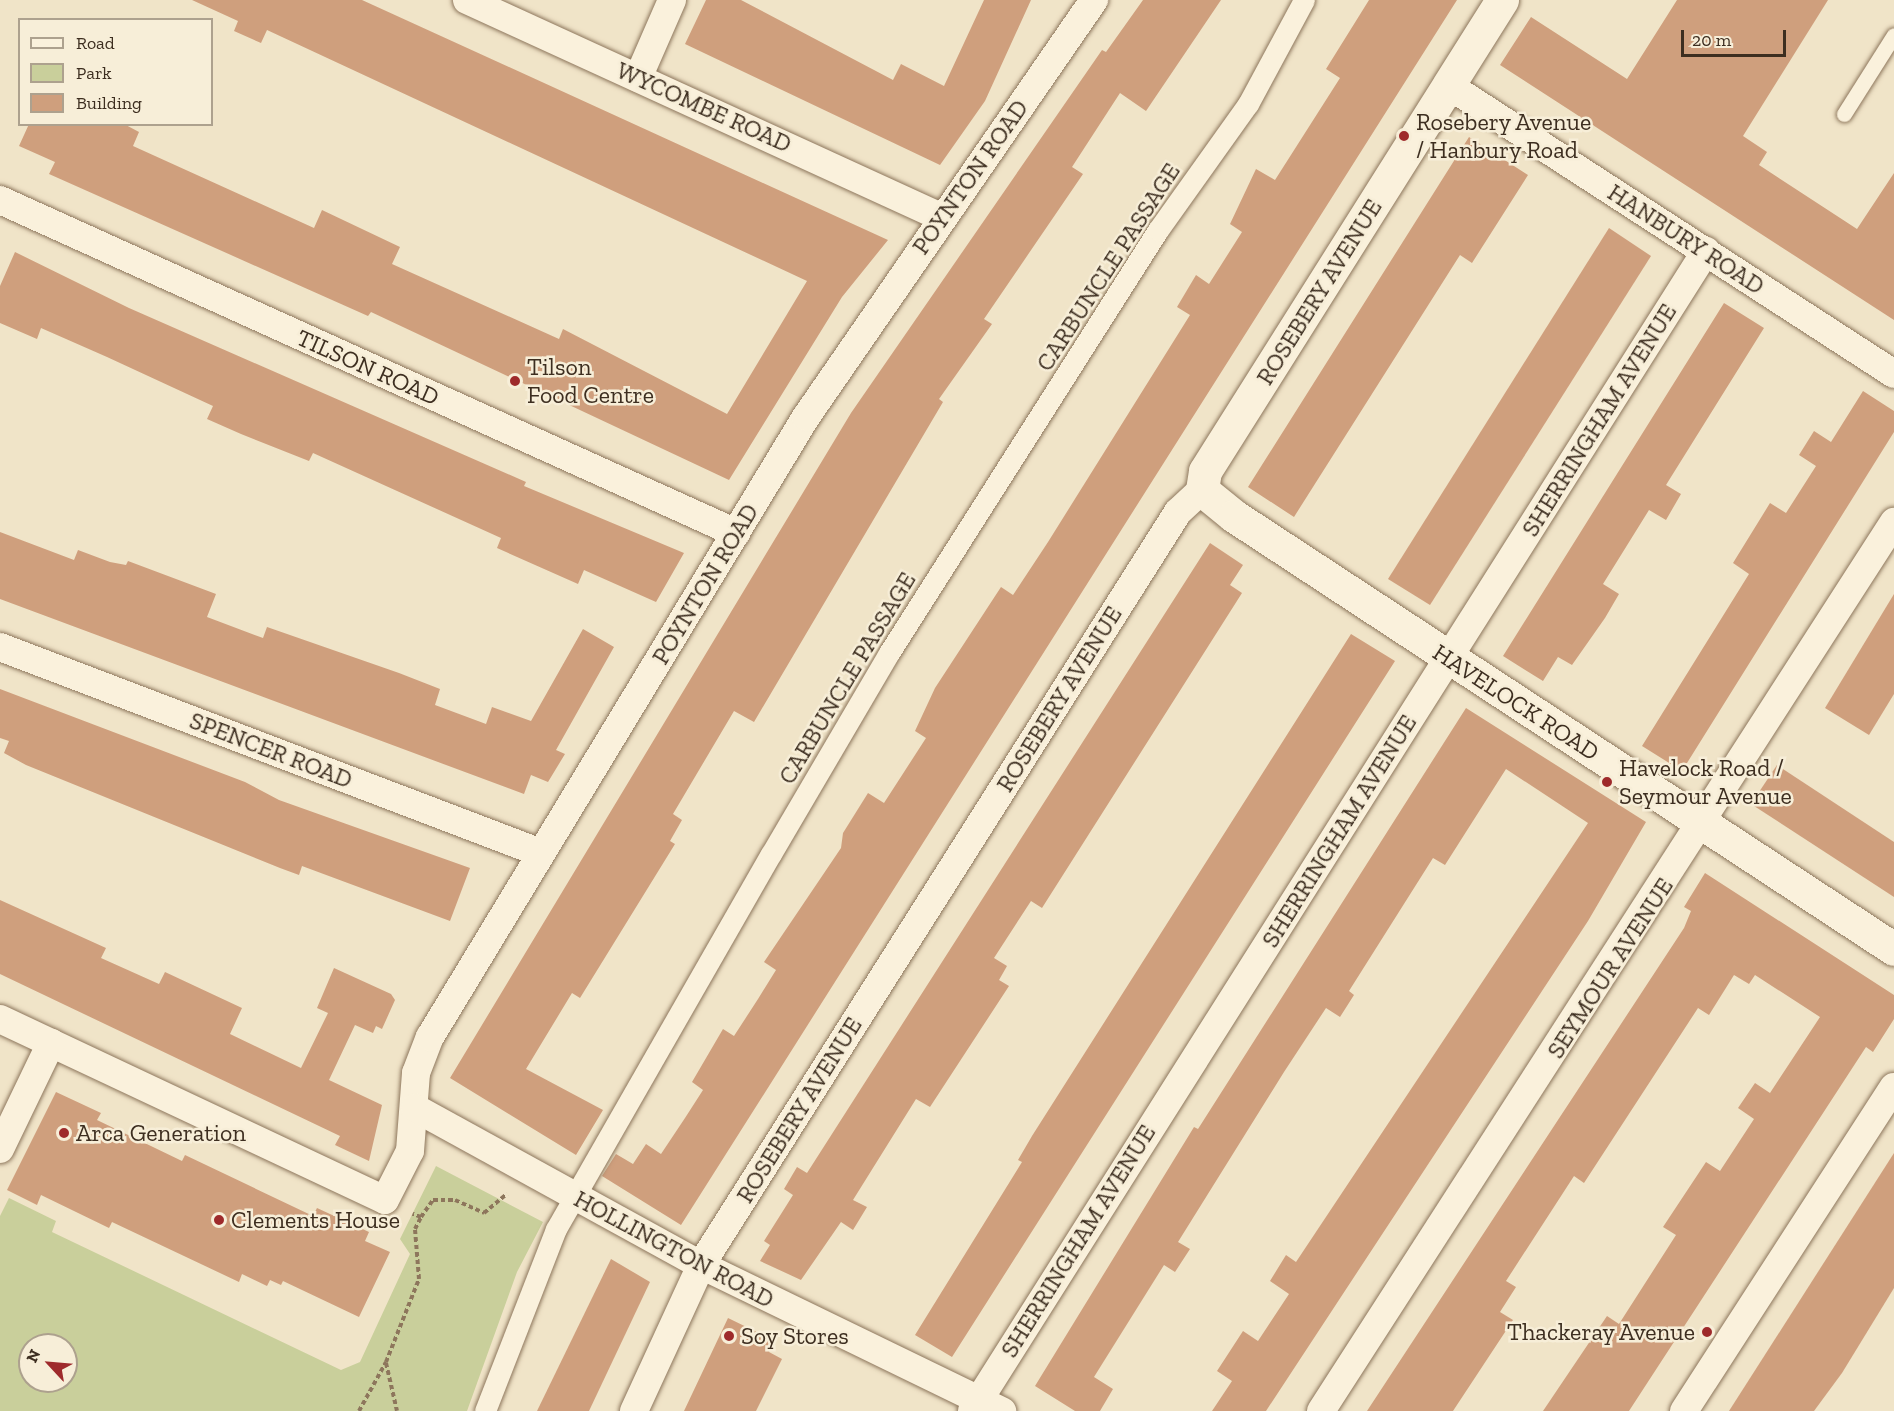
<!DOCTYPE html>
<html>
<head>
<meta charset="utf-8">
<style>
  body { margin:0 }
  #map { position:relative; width:1894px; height:1411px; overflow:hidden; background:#f0e4c8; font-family:"Zilla Slab",serif }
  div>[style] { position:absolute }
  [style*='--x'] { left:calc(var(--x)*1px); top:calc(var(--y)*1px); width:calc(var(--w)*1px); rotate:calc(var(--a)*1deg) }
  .green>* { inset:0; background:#c9cf9b }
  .building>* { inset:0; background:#cf9f7d }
  .path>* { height:4px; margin-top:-2px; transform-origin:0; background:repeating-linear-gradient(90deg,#8d765c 0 4.5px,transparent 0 7.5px) }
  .roads { filter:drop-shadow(0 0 2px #8d765c) drop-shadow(0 0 2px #8d765c) }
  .service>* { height:15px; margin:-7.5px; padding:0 7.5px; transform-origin:7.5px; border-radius:7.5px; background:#faf1dc }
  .pedestrian>* { height:21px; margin:-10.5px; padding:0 10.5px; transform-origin:10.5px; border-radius:10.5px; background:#faf1dc }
  .minor>* { height:28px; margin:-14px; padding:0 14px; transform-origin:14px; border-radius:14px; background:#faf1dc }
  .tertiary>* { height:33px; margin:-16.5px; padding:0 16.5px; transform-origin:16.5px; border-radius:16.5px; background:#faf1dc }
  .dots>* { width:16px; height:16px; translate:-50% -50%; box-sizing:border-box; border:3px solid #f7eed8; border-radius:50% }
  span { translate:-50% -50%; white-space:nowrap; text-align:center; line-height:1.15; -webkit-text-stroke:5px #f7eed8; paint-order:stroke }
  .street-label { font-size:24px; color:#3d2e20 }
  .poi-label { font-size:24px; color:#3d2e20 }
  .left { translate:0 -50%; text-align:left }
  .right { translate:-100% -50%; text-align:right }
  .legend { position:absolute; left:18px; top:18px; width:195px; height:108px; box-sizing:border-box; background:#f7eed8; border:2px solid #ada18e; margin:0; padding:8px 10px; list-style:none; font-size:18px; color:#3d2e20 }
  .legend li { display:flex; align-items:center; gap:12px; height:30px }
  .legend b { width:30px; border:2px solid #ada18e }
  .north { position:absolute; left:18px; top:1333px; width:60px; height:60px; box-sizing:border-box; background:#f7eed8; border:2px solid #ada18e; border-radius:50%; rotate:296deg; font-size:16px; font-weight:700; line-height:24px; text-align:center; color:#3d2e20 }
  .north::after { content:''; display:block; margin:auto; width:21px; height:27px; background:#9e2a2b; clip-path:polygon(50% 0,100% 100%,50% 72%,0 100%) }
  .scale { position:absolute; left:1681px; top:30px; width:105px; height:27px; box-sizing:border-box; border:3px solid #3d2e20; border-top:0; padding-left:8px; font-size:18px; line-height:21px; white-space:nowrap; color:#3d2e20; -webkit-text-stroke:4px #f7eed8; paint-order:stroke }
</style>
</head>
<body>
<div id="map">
  <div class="green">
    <i style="clip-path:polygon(evenodd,436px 1166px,543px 1222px,517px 1272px,467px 1411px,0 1411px,0 1216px,9px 1198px,56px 1221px,52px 1232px,341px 1370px,360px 1362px,410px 1254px,400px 1239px,436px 1166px,30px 1345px,66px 1345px,66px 1381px,30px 1381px,30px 1345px)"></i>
  </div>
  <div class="building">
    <i style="clip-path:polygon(192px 0,362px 0,888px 240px,842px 297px,729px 480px,371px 312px,368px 316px,49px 174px,55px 162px,19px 146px,29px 124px,124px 124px,139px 132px,133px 146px,314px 228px,322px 210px,400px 247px,392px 264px,559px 339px,563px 329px,727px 414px,807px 281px,267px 30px,261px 43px,234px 31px,238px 21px)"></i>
    <i style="clip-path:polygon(706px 0,741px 0,893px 80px,901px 64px,944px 86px,984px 0,1031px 0,985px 101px,940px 165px,685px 44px)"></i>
    <i style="clip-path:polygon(1143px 0,1221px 0,1146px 111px,1120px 93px,1072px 167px,1083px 174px,984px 319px,992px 324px,939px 399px,943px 402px,754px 722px,734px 711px,673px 814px,682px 820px,670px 841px,675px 844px,580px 998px,572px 993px,526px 1069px,603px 1110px,576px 1155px,450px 1078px,851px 413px,1102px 50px,1106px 52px)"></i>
    <i style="clip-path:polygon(1369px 0,1457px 0,681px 1225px,602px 1176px,616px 1154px,633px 1164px,646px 1144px,661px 1154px,685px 1118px,703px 1090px,692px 1082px,723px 1029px,734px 1036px,758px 999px,776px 970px,764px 962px,841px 848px,843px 833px,868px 793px,884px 803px,926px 738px,915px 731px,935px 688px,1001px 587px,1013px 595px,1048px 542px,1190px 315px,1177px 307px,1196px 275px,1209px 284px,1242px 232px,1230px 224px,1256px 169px,1275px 180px,1340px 78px,1326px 69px)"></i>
    <i style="clip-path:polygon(1677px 0,1828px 0,1743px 136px,1767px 152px,1759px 165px,1857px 229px,1894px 173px,1894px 320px,1500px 65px,1531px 17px,1627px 79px)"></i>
    <i style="clip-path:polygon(1469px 137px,1528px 175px,1472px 263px,1460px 255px,1294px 517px,1248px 487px)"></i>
    <i style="clip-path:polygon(1609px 228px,1651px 256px,1430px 605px,1388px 579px)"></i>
    <i style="clip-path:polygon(15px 252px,129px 308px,526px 482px,524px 486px,684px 553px,656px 602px,584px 570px,578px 584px,497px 548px,501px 538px,313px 453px,309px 461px,241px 434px,207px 419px,213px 406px,107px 357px,41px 328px,37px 339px,0 323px,0 286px)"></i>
    <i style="clip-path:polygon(1724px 303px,1764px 328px,1666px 485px,1681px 494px,1666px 520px,1649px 510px,1603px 584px,1619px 594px,1605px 618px,1572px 665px,1558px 657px,1543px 681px,1503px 656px)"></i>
    <i style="clip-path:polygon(1863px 391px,1894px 411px,1894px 432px,1682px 771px,1642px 746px,1749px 574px,1733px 563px,1762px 516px,1770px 503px,1786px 513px,1816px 466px,1799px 455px,1814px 431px,1831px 442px)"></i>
    <i style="clip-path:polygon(0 532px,74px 560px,78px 550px,110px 562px,126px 565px,128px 561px,216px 594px,207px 617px,263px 638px,267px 627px,399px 673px,440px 689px,435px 705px,486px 724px,492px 707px,531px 721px,583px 629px,614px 647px,556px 750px,565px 754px,548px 782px,531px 775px,524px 794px,0 599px)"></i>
    <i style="clip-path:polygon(1210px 543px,1243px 565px,1230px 585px,1242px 593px,1042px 908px,1031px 901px,994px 958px,1007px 966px,999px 980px,1009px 986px,930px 1107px,916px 1099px,853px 1200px,867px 1207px,853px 1230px,841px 1222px,801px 1280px,760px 1261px,770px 1245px,764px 1241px,793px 1195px,784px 1189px,797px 1167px,807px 1173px)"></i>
    <i style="clip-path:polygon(1894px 594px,1894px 694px,1869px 735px,1825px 708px)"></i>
    <i style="clip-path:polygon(1351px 634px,1395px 661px,952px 1357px,915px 1335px,1022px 1162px,1018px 1160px,1032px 1136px)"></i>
    <i style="clip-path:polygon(0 689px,245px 782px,279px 800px,470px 868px,450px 921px,302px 866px,299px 875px,280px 868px,26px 765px,4px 753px,9px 741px,0 738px)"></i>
    <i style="clip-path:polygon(1466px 708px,1646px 822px,1588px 921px,1266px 1411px,1212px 1411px,1232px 1381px,1217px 1371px,1243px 1331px,1258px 1341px,1289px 1294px,1270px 1281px,1286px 1255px,1296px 1262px,1588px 823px,1506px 769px,1445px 865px,1433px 858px,1349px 991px,1354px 995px,1340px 1017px,1326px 1008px,1284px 1072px,1178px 1242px,1190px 1249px,1175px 1272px,1164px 1265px,1094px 1377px,1113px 1389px,1100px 1411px,1075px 1411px,1035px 1386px,1194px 1127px,1198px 1129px)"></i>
    <i style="clip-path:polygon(1777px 765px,1894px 842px,1894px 897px,1751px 804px)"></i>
    <i style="clip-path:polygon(1705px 873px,1894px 995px,1894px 1019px,1873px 1052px,1866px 1047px,1629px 1411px,1543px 1411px,1607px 1316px,1619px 1324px,1676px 1235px,1663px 1227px,1706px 1162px,1720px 1171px,1754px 1119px,1738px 1108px,1755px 1083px,1770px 1093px,1820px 1017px,1755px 975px,1749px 984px,1734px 975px,1709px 1015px,1698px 1008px,1584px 1183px,1574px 1176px,1506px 1281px,1516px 1287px,1500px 1312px,1513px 1320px,1453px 1411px,1367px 1411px,1684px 928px,1691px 911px,1684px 907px)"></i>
    <i style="clip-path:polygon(0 900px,106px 948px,101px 958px,159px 984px,165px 972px,242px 1008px,230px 1034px,301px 1068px,328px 1013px,317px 1008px,334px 968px,391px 994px,395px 1000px,382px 1029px,376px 1026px,373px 1033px,355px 1025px,329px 1080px,382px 1105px,369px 1161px,335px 1145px,340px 1136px,0 974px)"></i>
    <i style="clip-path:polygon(56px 1092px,101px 1113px,97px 1120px,182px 1161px,185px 1155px,313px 1216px,317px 1208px,369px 1232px,365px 1241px,390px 1252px,359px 1317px,283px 1281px,281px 1285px,270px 1280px,267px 1286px,242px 1274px,239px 1282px,112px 1222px,109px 1228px,41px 1195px,37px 1205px,7px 1190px)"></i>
    <i style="clip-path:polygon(1894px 1153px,1894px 1288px,1842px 1373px,1814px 1411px,1729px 1411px)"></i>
    <i style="clip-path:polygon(611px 1259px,650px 1282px,589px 1411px,537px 1411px)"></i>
    <i style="clip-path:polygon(728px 1318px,775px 1341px,769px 1352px,782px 1359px,756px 1411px,684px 1411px)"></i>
  </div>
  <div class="path">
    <i style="--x:421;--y:1217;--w:21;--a:-55"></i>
    <i style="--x:433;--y:1200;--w:22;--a:0"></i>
    <i style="--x:455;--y:1200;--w:32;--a:24"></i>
    <i style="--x:484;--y:1213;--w:30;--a:-40"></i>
    <i style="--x:386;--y:1363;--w:49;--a:77.1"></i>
    <i style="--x:359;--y:1411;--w:56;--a:-61.1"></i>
    <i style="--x:386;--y:1362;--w:89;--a:-68.3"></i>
    <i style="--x:419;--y:1279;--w:50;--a:-94.6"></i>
    <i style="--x:415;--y:1229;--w:13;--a:-63"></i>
    <i style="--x:421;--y:1217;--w:9;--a:-159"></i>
  </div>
  <div class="roads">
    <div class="service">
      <i style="--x:1844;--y:114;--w:93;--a:-57.7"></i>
    </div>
    <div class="pedestrian">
      <i style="--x:485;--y:1411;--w:195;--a:-68.7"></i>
      <i style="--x:556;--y:1229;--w:432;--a:-60.2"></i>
      <i style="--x:771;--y:854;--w:233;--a:-59.6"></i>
      <i style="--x:889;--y:653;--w:501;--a:-57.55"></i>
      <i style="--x:1158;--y:230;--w:155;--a:-54.5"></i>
      <i style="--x:1248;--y:104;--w:118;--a:-61.7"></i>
    </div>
    <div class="minor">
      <i style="--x:467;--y:0;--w:521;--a:24.6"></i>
      <i style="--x:638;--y:78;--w:85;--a:-66.4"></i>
      <i style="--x:1448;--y:85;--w:531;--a:32.94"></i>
      <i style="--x:0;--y:200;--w:808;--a:24.34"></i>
      <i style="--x:0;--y:647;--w:579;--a:20.85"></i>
      <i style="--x:0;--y:1019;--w:425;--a:25.2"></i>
      <i style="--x:385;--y:1200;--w:55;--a:-63"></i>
      <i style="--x:410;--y:1151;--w:78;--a:-85.6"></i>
      <i style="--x:416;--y:1073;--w:39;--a:-69"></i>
      <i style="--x:430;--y:1037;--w:725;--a:-58.77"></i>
      <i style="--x:806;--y:417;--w:507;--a:-55.37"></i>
      <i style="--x:415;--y:1108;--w:326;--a:28.8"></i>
      <i style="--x:701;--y:1265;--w:335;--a:25.9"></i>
      <i style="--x:0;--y:1149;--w:118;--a:-64.3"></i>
      <i style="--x:634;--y:1411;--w:161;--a:-65.3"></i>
      <i style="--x:701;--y:1265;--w:891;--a:-57.65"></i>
      <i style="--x:1178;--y:512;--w:33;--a:-43"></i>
      <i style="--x:972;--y:1411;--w:1373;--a:-57.68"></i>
      <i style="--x:1321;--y:1411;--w:1058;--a:-57.2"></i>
      <i style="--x:1684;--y:1411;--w:386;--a:-57.1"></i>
    </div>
    <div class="tertiary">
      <i style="--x:1502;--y:0;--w:557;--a:122.23"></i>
      <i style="--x:1205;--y:471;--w:19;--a:99"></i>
      <i style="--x:1202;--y:490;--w:41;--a:39.1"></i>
      <i style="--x:1234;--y:516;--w:789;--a:33.27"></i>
    </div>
  </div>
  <div class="dots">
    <i style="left:1404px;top:136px;background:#9e2a2b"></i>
    <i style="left:515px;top:381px;background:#9e2a2b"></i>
    <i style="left:1607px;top:782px;background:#9e2a2b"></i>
    <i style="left:64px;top:1133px;background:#9e2a2b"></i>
    <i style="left:219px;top:1220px;background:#9e2a2b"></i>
    <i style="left:1707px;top:1332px;background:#9e2a2b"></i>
    <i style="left:729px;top:1336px;background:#9e2a2b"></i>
  </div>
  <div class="street-label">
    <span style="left:704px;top:107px;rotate:24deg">WYCOMBE ROAD</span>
    <span style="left:970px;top:177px;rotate:-55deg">POYNTON ROAD</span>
    <span style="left:1686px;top:239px;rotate:33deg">HANBURY ROAD</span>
    <span style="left:1108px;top:267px;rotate:-57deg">CARBUNCLE PASSAGE</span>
    <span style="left:1319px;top:292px;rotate:-58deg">ROSEBERY AVENUE</span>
    <span style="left:368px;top:367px;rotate:24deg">TILSON ROAD</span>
    <span style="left:1599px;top:420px;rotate:-58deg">SHERRINGHAM AVENUE</span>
    <span style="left:705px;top:584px;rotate:-59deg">POYNTON ROAD</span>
    <span style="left:847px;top:678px;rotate:-59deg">CARBUNCLE PASSAGE</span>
    <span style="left:1059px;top:699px;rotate:-58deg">ROSEBERY AVENUE</span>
    <span style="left:1516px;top:702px;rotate:33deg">HAVELOCK ROAD</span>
    <span style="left:271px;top:750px;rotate:21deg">SPENCER ROAD</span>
    <span style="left:1339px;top:831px;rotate:-58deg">SHERRINGHAM AVENUE</span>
    <span style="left:1610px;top:968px;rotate:-57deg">SEYMOUR AVENUE</span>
    <span style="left:799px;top:1110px;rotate:-58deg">ROSEBERY AVENUE</span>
    <span style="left:1078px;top:1241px;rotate:-58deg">SHERRINGHAM AVENUE</span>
    <span style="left:674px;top:1249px;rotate:28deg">HOLLINGTON ROAD</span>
  </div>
  <div class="poi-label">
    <span class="left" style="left:1416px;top:136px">Rosebery Avenue<br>/ Hanbury Road</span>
    <span class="left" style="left:527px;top:381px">Tilson<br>Food Centre</span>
    <span class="left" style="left:1619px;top:782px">Havelock Road /<br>Seymour Avenue</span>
    <span class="left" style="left:76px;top:1133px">Arca Generation</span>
    <span class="left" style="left:231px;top:1220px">Clements House</span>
    <span class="right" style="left:1695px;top:1332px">Thackeray Avenue</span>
    <span class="left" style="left:741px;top:1336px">Soy Stores</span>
  </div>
  <ul class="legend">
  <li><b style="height:8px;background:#faf1dc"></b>Road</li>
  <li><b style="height:16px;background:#c9cf9b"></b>Park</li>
  <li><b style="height:16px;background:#cf9f7d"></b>Building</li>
  </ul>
  <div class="north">N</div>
  <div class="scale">20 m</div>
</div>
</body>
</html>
